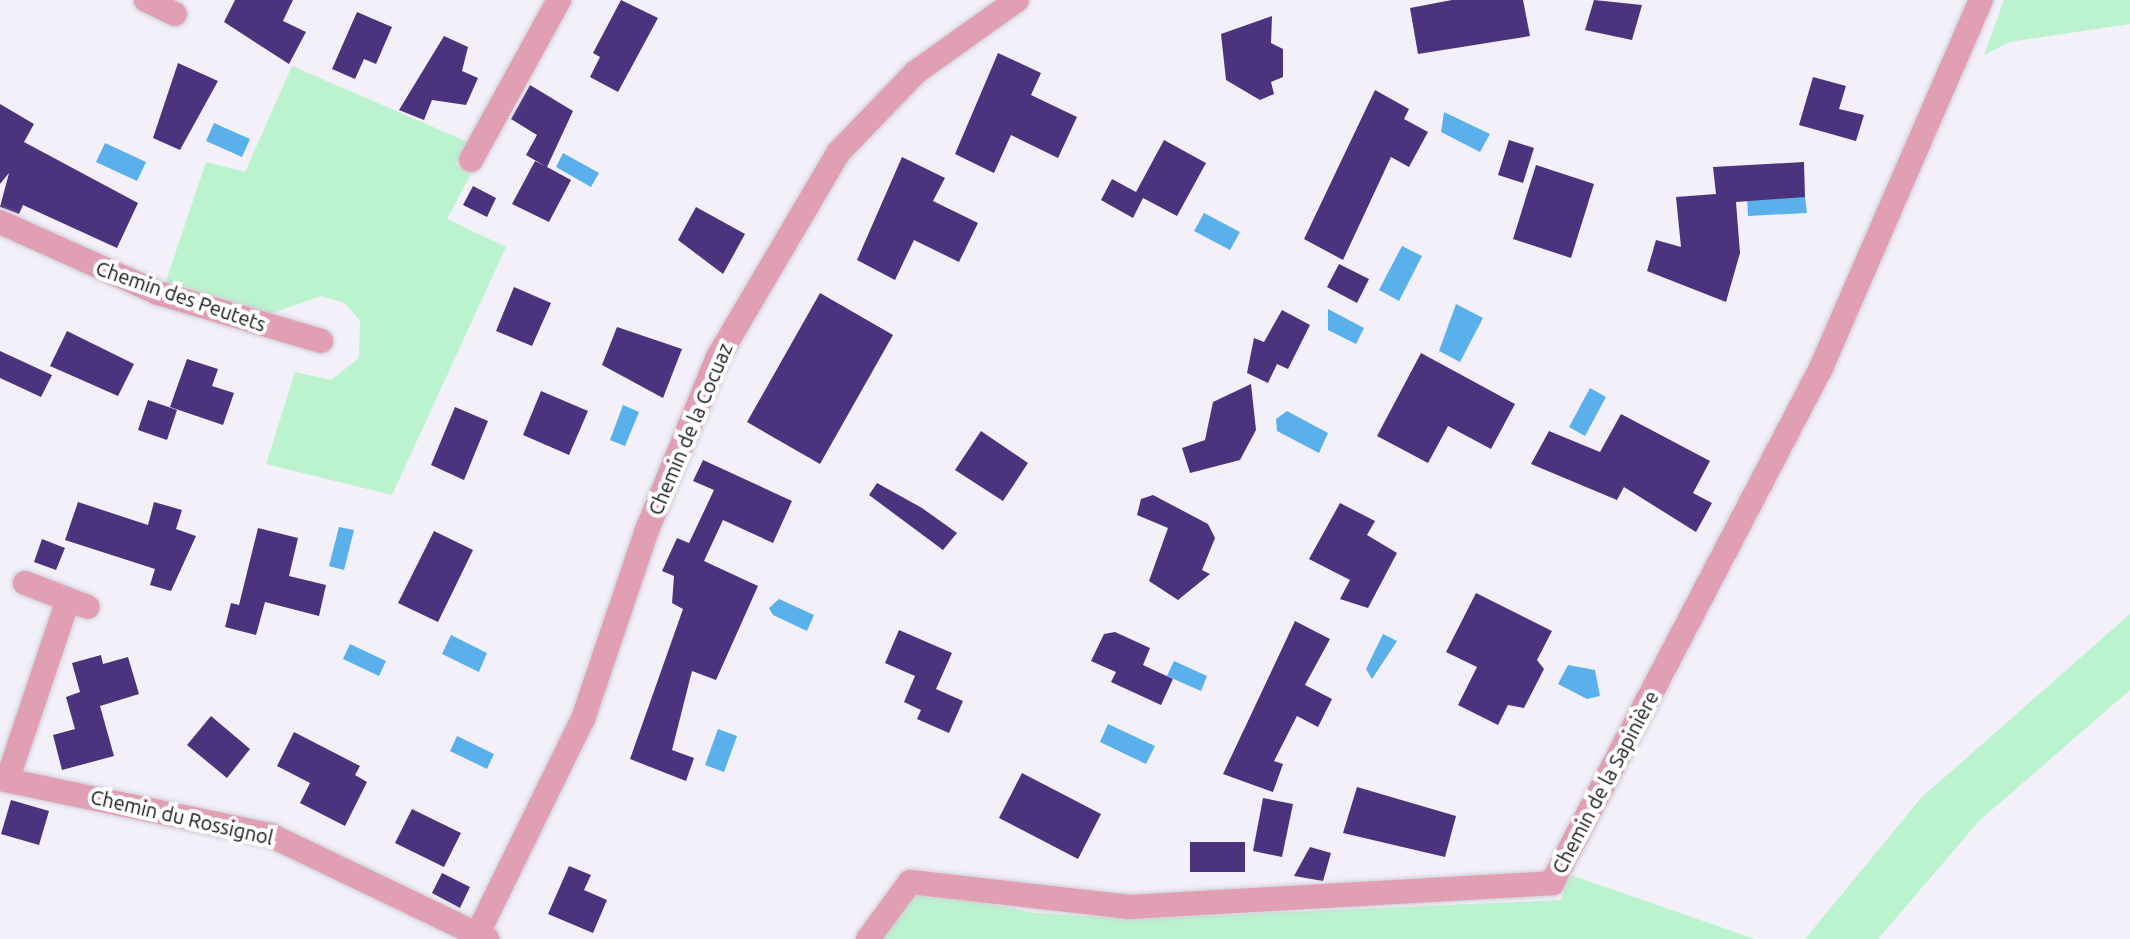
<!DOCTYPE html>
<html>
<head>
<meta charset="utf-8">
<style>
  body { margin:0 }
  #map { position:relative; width:2130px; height:939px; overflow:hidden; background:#f3f0fa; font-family:Ubuntu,sans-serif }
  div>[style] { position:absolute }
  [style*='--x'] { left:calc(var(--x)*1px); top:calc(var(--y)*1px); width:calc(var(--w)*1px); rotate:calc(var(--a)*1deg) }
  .green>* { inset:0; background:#bbf3cf }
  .water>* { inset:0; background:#59b0eb }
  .building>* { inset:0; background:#4c337d }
  .roads { filter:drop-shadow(0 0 2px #cfcdd6) drop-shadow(0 0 2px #cfcdd6) }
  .minor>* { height:24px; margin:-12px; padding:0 12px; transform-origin:12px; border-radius:12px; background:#e09fb2 }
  span { translate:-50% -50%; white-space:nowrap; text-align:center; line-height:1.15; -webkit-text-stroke:8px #fff; paint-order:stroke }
  .street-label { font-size:20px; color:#151417 }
</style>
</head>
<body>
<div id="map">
  <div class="green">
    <i style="clip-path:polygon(2004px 0,2130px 0,2130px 24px,2009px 42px,1984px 55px)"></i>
    <i style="clip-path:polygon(292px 66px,468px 142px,456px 165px,471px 174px,447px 219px,506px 247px,392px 495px,266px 464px,295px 372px,331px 380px,359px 358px,360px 321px,345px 303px,321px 296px,267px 315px,165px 284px,206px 162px,245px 172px)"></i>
    <i style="clip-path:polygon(2130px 614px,2130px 690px,1979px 821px,1878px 939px,1805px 939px,1921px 798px)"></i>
    <i style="clip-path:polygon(1568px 874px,1755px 939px,881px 939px,914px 890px,1036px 913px,1137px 919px,1561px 900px)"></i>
  </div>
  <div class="water">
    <i style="clip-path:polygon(1444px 112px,1490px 134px,1480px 152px,1441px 132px)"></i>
    <i style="clip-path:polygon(214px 123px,250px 139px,242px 157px,206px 141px)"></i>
    <i style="clip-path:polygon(105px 143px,146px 162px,137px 181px,96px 162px)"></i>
    <i style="clip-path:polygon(563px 153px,599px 173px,591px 187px,556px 167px)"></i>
    <i style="clip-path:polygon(1747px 196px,1805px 197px,1807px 213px,1748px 216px)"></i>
    <i style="clip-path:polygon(1204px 213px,1240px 232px,1230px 250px,1194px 231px)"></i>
    <i style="clip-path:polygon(1402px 246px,1422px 256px,1399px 301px,1379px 290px)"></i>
    <i style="clip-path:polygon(1456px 304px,1483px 318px,1460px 362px,1439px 351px)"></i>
    <i style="clip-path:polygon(1328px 309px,1364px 328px,1356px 344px,1328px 330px)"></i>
    <i style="clip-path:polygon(1590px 388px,1606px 397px,1585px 436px,1569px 427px)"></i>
    <i style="clip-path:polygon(623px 405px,639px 412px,625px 446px,610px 440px)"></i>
    <i style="clip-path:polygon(1287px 411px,1328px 433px,1319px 453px,1277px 431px,1276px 419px)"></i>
    <i style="clip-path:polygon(339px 527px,354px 530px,344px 570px,329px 566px)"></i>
    <i style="clip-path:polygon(779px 599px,814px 615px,807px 631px,773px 615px,769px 608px)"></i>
    <i style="clip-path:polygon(1383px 634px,1397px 641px,1372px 679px,1366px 669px)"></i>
    <i style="clip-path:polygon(451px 635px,487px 653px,479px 672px,442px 654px)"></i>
    <i style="clip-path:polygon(350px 644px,386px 661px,379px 676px,343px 659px)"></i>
    <i style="clip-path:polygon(1174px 661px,1207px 676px,1201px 691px,1167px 676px)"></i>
    <i style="clip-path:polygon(1568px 665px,1595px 670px,1600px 696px,1587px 699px,1558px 684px)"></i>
    <i style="clip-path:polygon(1108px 724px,1155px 746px,1146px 764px,1100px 742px)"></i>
    <i style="clip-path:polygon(718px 729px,737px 736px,724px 772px,705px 765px)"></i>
    <i style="clip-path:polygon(457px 736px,494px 754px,487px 769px,450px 751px)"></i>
  </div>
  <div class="building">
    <i style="clip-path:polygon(235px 0,293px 0,283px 21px,306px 32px,289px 64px,224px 22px)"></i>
    <i style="clip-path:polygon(621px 0,658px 18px,618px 92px,590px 77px,600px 57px,593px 53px)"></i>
    <i style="clip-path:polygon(1452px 0,1523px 0,1530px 36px,1418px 54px,1410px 8px)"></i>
    <i style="clip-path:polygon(1594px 0,1642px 5px,1632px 40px,1585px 30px)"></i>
    <i style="clip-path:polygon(357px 12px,392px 27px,376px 64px,364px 59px,355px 79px,332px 69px)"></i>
    <i style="clip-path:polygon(1272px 16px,1271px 43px,1283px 49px,1283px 77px,1271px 82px,1274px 94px,1260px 100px,1226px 80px,1221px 34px)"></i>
    <i style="clip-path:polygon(444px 36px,468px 47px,462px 71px,478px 78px,466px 105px,432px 100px,424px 120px,399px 110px)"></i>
    <i style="clip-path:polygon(998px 53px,1041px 73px,1031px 95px,1077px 117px,1058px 158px,1011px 135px,994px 173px,955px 154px)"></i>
    <i style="clip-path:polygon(178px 63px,218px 81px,180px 150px,153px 138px)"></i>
    <i style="clip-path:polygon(1813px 77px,1846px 86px,1839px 109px,1864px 115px,1856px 141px,1799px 125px)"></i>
    <i style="clip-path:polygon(530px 85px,573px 111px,547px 167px,571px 180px,549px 222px,512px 204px,535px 161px,545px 166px,526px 155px,537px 135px,511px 119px)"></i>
    <i style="clip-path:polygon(1375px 90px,1409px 109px,1404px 119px,1428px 132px,1409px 167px,1391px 157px,1343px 260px,1304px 239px)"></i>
    <i style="clip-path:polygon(0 104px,34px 124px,24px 142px,138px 203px,117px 248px,23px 205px,19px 214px,0 207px,9px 173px,0 184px)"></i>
    <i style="clip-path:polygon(1164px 140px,1206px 163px,1177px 216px,1143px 198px,1133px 218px,1101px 200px,1112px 179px,1136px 192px)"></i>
    <i style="clip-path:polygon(1509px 140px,1534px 148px,1523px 183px,1498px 175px)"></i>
    <i style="clip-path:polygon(902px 157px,945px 178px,933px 201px,978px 223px,959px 262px,914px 240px,895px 280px,857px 260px)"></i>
    <i style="clip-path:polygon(1804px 162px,1805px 197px,1736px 202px,1740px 253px,1726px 302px,1647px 271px,1656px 240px,1681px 247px,1676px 197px,1716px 194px,1713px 167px)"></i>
    <i style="clip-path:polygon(1536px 165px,1594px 184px,1571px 258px,1513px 239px)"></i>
    <i style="clip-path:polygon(473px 186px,496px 198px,487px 217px,463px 205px)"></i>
    <i style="clip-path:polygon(696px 207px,745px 234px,723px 274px,678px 240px)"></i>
    <i style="clip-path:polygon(1339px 264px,1369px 279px,1357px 303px,1327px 287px)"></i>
    <i style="clip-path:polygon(514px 287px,551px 303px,532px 346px,496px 331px)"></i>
    <i style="clip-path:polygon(820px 293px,893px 335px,820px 464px,747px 422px)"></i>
    <i style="clip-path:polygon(1282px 310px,1310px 325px,1288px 369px,1277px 364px,1268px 383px,1247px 373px,1254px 338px,1264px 342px)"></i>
    <i style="clip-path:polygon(617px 327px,682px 349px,663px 398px,602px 365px)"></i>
    <i style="clip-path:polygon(67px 331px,134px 364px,118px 396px,50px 366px)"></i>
    <i style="clip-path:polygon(0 351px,52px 375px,41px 397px,0 378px)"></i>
    <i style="clip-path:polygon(1421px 353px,1515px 404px,1491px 449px,1448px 426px,1428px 463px,1377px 436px)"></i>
    <i style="clip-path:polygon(187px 359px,218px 369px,212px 386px,234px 393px,223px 425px,170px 407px)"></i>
    <i style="clip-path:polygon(1251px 384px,1256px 430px,1240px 460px,1190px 473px,1182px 448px,1205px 440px,1213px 402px)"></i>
    <i style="clip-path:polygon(541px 391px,588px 411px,569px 455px,523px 435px)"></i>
    <i style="clip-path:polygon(148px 400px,177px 410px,167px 440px,138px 430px)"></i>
    <i style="clip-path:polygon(455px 407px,488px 421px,464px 480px,431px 465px)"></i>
    <i style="clip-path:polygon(1621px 414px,1710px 461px,1693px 493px,1712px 503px,1696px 532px,1624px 487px,1617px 500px,1531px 464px,1549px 431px,1600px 452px)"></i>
    <i style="clip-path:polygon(981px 431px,1028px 463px,1003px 501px,955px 470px)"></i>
    <i style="clip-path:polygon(703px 460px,792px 501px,773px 543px,723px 520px,704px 561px,758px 586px,716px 680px,692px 671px,672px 750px,694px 758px,686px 781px,630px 759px,683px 609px,672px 603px,674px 576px,662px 571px,677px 538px,689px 543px,714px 490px,693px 481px)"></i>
    <i style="clip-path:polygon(877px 483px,922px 508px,957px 533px,943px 550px,869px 495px)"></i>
    <i style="clip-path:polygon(1153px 495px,1208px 524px,1215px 538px,1202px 570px,1210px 574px,1178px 600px,1149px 581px,1168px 528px,1137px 515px,1141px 499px)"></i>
    <i style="clip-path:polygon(78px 502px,148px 525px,154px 502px,182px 510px,176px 529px,196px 536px,171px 591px,150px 585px,155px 569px,65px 540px)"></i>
    <i style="clip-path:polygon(1340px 503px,1375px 521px,1367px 535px,1397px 553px,1368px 608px,1340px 599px,1350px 580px,1309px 559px)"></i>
    <i style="clip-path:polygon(258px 528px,298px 538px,289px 576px,326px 585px,319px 616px,265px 602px,256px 635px,225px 627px,231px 603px,239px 605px)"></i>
    <i style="clip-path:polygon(434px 531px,473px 550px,438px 622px,398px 603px)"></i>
    <i style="clip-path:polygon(42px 539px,65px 548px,56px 570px,34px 562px)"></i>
    <i style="clip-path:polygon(1476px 593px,1552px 631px,1537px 660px,1544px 669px,1524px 708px,1508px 705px,1498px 725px,1458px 705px,1477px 667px,1446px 652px)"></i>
    <i style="clip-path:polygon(1295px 621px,1330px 639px,1305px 685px,1332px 699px,1318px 727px,1297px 716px,1274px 761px,1283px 764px,1273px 792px,1223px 774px)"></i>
    <i style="clip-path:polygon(899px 630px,952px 653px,936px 689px,963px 701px,949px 733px,917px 719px,921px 710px,904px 702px,915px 676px,885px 663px)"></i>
    <i style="clip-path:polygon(1115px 632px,1150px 648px,1143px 665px,1173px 679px,1161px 705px,1111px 682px,1116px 672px,1091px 661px,1104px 634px)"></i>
    <i style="clip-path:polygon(101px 655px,103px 664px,128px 657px,139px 694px,100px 706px,114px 756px,62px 770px,53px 735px,75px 729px,66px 697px,80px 692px,72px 663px)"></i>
    <i style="clip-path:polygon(211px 716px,250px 749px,227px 778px,187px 745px)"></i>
    <i style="clip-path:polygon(294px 732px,360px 766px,355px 775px,367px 782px,345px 826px,300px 803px,310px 783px,277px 766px)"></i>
    <i style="clip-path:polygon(1022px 773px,1101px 814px,1078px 859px,999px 818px)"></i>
    <i style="clip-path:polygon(1357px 787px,1456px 816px,1445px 857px,1343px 833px)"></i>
    <i style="clip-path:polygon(1263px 798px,1293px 804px,1282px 857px,1253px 851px)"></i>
    <i style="clip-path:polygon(11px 800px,49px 811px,39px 845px,1px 834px)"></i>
    <i style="clip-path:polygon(412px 809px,461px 833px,444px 867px,395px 843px)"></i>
    <i style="clip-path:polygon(1190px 842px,1245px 842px,1245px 872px,1190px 872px)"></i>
    <i style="clip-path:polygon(1310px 847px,1331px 853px,1323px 881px,1294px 876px)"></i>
    <i style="clip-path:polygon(569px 866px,591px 875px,584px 890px,607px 900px,593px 933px,548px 914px)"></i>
    <i style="clip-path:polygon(442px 873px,470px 887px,460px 908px,432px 893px)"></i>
  </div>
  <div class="roads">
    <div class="minor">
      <i style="--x:146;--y:0;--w:32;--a:26"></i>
      <i style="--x:471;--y:160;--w:183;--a:-61.2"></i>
      <i style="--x:0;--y:222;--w:173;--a:24.2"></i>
      <i style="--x:158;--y:293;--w:170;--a:16.4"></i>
      <i style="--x:25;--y:583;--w:67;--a:20.9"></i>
      <i style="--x:8;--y:778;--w:188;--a:-71.4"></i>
      <i style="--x:0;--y:779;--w:276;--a:11.7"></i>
      <i style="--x:270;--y:835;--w:241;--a:25.6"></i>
      <i style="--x:477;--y:935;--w:241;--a:-63.9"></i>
      <i style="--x:583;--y:719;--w:200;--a:-71.3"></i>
      <i style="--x:647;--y:530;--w:187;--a:-67.7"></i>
      <i style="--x:718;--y:357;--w:237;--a:-59.5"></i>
      <i style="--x:838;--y:153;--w:112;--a:-46.1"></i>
      <i style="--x:916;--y:72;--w:124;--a:-35.5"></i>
      <i style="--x:868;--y:939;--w:71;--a:-53.6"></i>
      <i style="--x:910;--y:882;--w:219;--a:6.5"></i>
      <i style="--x:1128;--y:907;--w:425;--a:-3.2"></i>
      <i style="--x:1552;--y:883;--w:581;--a:-62.42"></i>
      <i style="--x:1821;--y:368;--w:401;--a:-66.5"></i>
    </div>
  </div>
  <div class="street-label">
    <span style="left:181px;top:296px;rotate:19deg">Chemin des Peutets</span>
    <span style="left:690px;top:429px;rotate:-67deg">Chemin de la Cocuaz</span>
    <span style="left:1605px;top:782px;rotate:-62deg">Chemin de la Sapinière</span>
    <span style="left:182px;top:817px;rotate:13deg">Chemin du Rossignol</span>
  </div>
</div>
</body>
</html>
